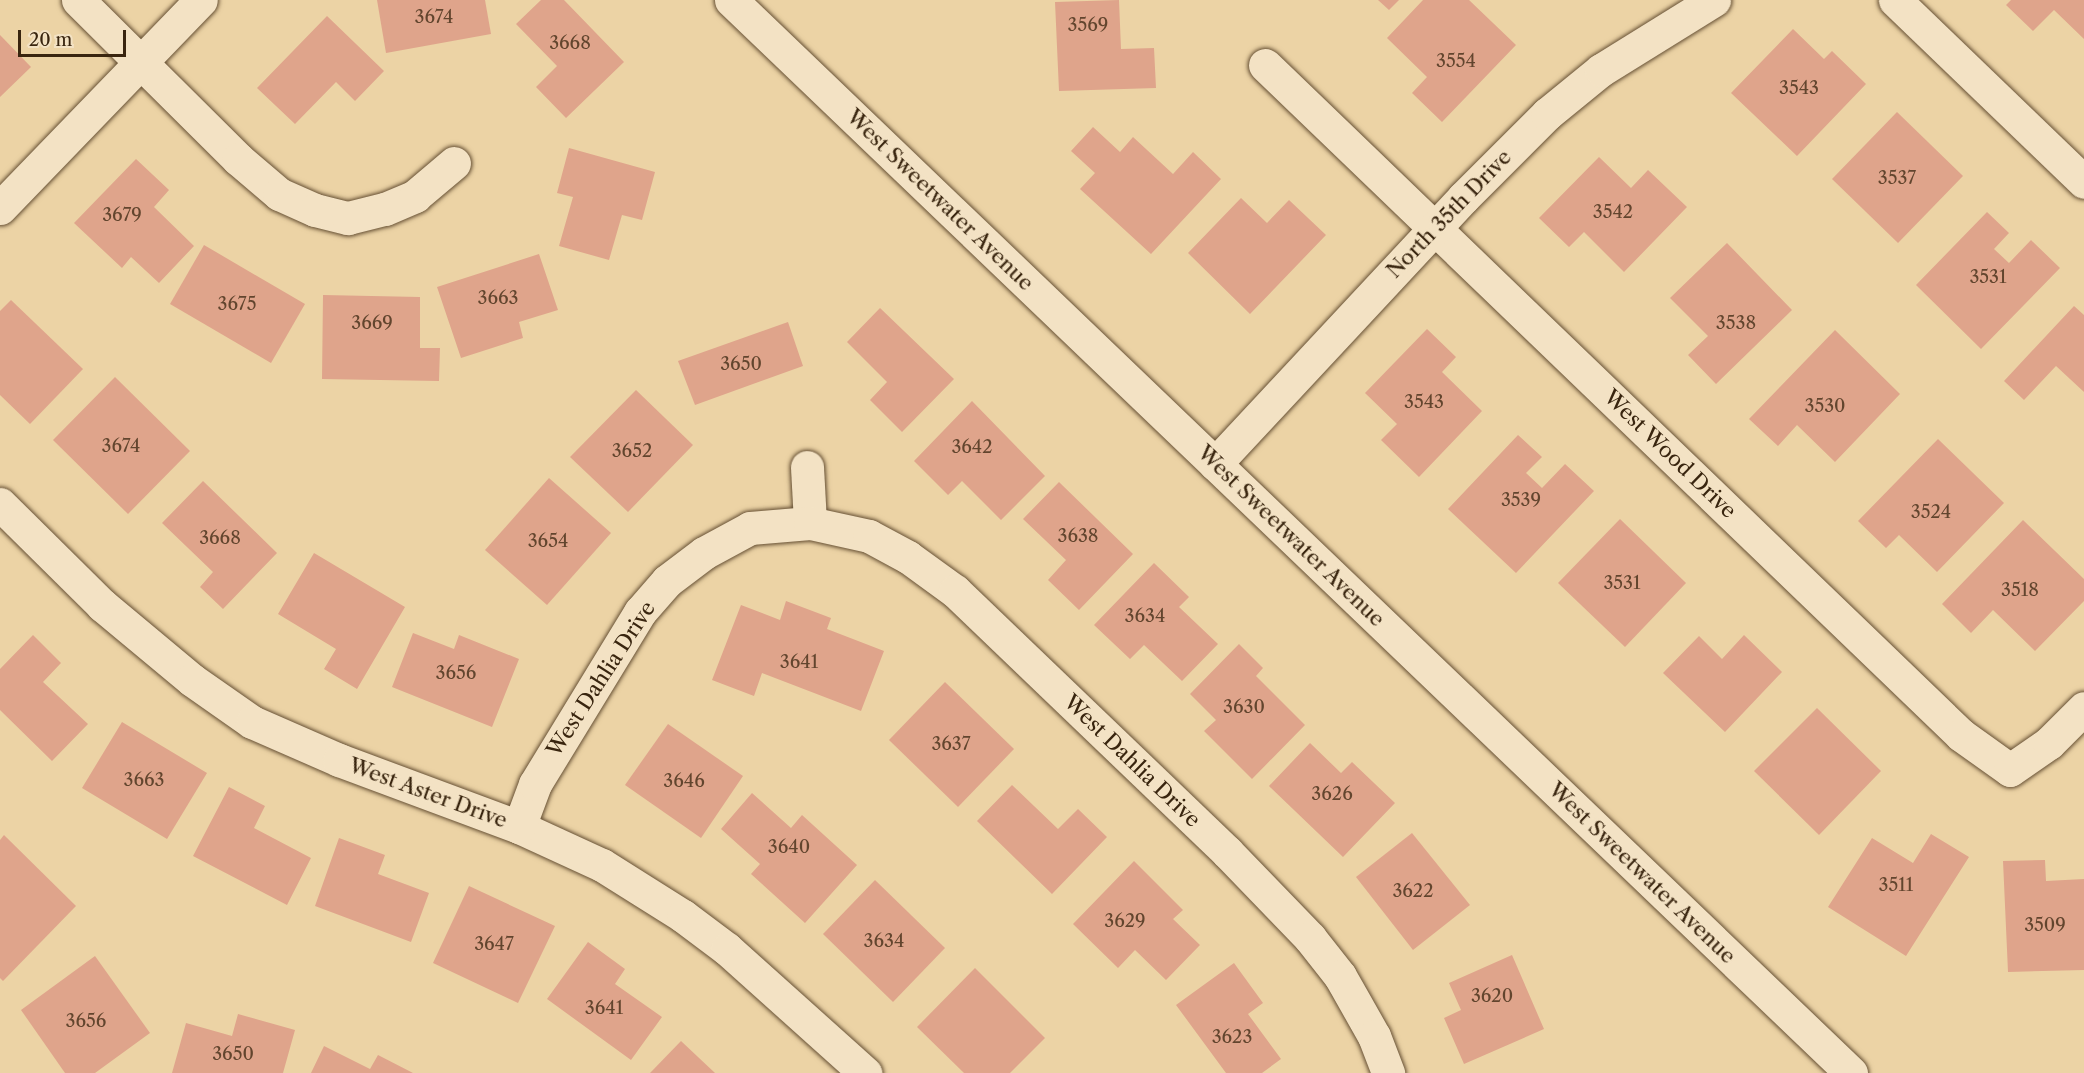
<!DOCTYPE html>
<html>
<head>
<meta charset="utf-8">
<style>
  body { margin:0 }
  #map { position:relative; width:2084px; height:1073px; overflow:hidden; background:#ecd3a5; font-family:"Libre Caslon Text",serif }
  div>[style] { position:absolute }
  [style*='--x'] { left:calc(var(--x)*1px); top:calc(var(--y)*1px); width:calc(var(--w)*1px); rotate:calc(var(--a)*1deg) }
  .building>* { inset:0; background:#dfa48b }
  .roads { filter:drop-shadow(0 0 2px #665034) drop-shadow(0 0 2px #665034) }
  .street>* { height:33px; margin:-16.5px; padding:0 16.5px; transform-origin:16.5px; border-radius:16.5px; background:#f3e2c4 }
  .secondary>* { height:33px; margin:-16.5px; padding:0 16.5px; transform-origin:16.5px; border-radius:16.5px; background:#f3e2c4 }
  span { translate:-50% -50%; white-space:nowrap; text-align:center; line-height:1.15; -webkit-text-stroke:5px #f3e2c4; paint-order:stroke }
  .number-label { font-size:18px; color:#62452e }
  .number-label span { -webkit-text-stroke-width:0 }
  .street-label { font-size:21px; color:#39250f }
  .scale { position:absolute; left:18px; top:30px; width:108px; height:27px; box-sizing:border-box; border:3px solid #39250f; border-top:0; padding-left:8px; font-size:18px; line-height:21px; white-space:nowrap; color:#39250f; -webkit-text-stroke:4px #f3e2c4; paint-order:stroke }
</style>
</head>
<body>
<div id="map">
  <div class="building">
    <i style="clip-path:polygon(377px 0,485px 0,491px 34px,386px 53px)"></i>
    <i style="clip-path:polygon(541px 0,564px 0,624px 62px,566px 118px,536px 87px,557px 66px,516px 24px)"></i>
    <i style="clip-path:polygon(1119px 0,1121px 49px,1154px 48px,1156px 88px,1059px 91px,1055px 2px)"></i>
    <i style="clip-path:polygon(1378px 0,1399px 0,1389px 10px)"></i>
    <i style="clip-path:polygon(1423px 0,1469px 0,1516px 45px,1442px 122px,1412px 93px,1427px 77px,1387px 38px)"></i>
    <i style="clip-path:polygon(2011px 0,2084px 0,2084px 39px,2054px 10px,2033px 31px,2006px 5px)"></i>
    <i style="clip-path:polygon(327px 16px,384px 71px,355px 101px,336px 82px,295px 124px,257px 88px)"></i>
    <i style="clip-path:polygon(1793px 29px,1824px 59px,1832px 51px,1866px 84px,1797px 156px,1731px 93px)"></i>
    <i style="clip-path:polygon(0 35px,31px 67px,0 97px)"></i>
    <i style="clip-path:polygon(1897px 112px,1963px 176px,1898px 243px,1832px 179px)"></i>
    <i style="clip-path:polygon(1093px 127px,1120px 152px,1133px 137px,1173px 174px,1193px 152px,1221px 179px,1151px 254px,1080px 189px,1095px 173px,1071px 151px)"></i>
    <i style="clip-path:polygon(569px 148px,655px 172px,642px 220px,622px 215px,609px 260px,559px 246px,573px 197px,557px 193px)"></i>
    <i style="clip-path:polygon(1599px 157px,1631px 188px,1648px 170px,1687px 207px,1624px 272px,1584px 232px,1569px 247px,1539px 218px)"></i>
    <i style="clip-path:polygon(136px 159px,169px 190px,154px 207px,194px 246px,159px 283px,131px 257px,122px 268px,74px 223px)"></i>
    <i style="clip-path:polygon(1241px 198px,1267px 223px,1289px 200px,1326px 235px,1250px 314px,1188px 253px)"></i>
    <i style="clip-path:polygon(1987px 212px,2009px 233px,1994px 249px,2009px 263px,2031px 240px,2060px 268px,1981px 349px,1916px 285px)"></i>
    <i style="clip-path:polygon(1727px 243px,1792px 310px,1716px 384px,1688px 355px,1708px 336px,1670px 298px)"></i>
    <i style="clip-path:polygon(204px 245px,305px 304px,271px 363px,170px 304px)"></i>
    <i style="clip-path:polygon(539px 254px,558px 310px,519px 322px,523px 338px,461px 358px,437px 287px)"></i>
    <i style="clip-path:polygon(323px 295px,420px 297px,420px 348px,440px 348px,439px 381px,322px 379px)"></i>
    <i style="clip-path:polygon(11px 300px,83px 369px,30px 424px,0 395px,0 311px)"></i>
    <i style="clip-path:polygon(2074px 306px,2084px 315px,2084px 392px,2056px 366px,2024px 400px,2004px 381px)"></i>
    <i style="clip-path:polygon(880px 308px,954px 379px,902px 432px,870px 400px,887px 382px,847px 342px)"></i>
    <i style="clip-path:polygon(788px 322px,803px 366px,695px 405px,678px 361px)"></i>
    <i style="clip-path:polygon(1427px 329px,1456px 357px,1442px 372px,1482px 411px,1419px 477px,1381px 440px,1397px 424px,1365px 393px)"></i>
    <i style="clip-path:polygon(1835px 330px,1900px 394px,1835px 462px,1797px 425px,1778px 446px,1749px 419px)"></i>
    <i style="clip-path:polygon(115px 377px,190px 451px,128px 514px,53px 440px)"></i>
    <i style="clip-path:polygon(636px 390px,693px 445px,628px 512px,570px 457px)"></i>
    <i style="clip-path:polygon(972px 401px,1045px 476px,1001px 520px,962px 481px,948px 495px,914px 461px)"></i>
    <i style="clip-path:polygon(1518px 435px,1542px 457px,1526px 473px,1542px 488px,1565px 464px,1594px 491px,1516px 573px,1448px 509px)"></i>
    <i style="clip-path:polygon(1938px 439px,2004px 503px,1937px 572px,1899px 535px,1886px 548px,1858px 521px)"></i>
    <i style="clip-path:polygon(549px 478px,611px 533px,547px 605px,485px 550px)"></i>
    <i style="clip-path:polygon(203px 481px,277px 553px,223px 609px,200px 587px,213px 572px,162px 523px)"></i>
    <i style="clip-path:polygon(1059px 482px,1133px 554px,1079px 610px,1048px 580px,1066px 560px,1023px 519px)"></i>
    <i style="clip-path:polygon(1620px 519px,1686px 583px,1625px 647px,1558px 583px)"></i>
    <i style="clip-path:polygon(2023px 520px,2084px 579px,2084px 601px,2035px 651px,1993px 610px,1971px 633px,1942px 604px)"></i>
    <i style="clip-path:polygon(314px 553px,405px 607px,357px 689px,324px 669px,336px 649px,278px 614px)"></i>
    <i style="clip-path:polygon(1154px 563px,1189px 597px,1179px 607px,1218px 644px,1182px 681px,1144px 645px,1130px 659px,1094px 625px)"></i>
    <i style="clip-path:polygon(786px 601px,831px 618px,827px 629px,884px 651px,861px 711px,762px 673px,754px 696px,712px 680px,741px 605px,780px 620px)"></i>
    <i style="clip-path:polygon(413px 633px,454px 649px,459px 635px,519px 659px,492px 727px,392px 687px)"></i>
    <i style="clip-path:polygon(33px 635px,61px 663px,43px 682px,88px 724px,52px 761px,0 710px,0 669px)"></i>
    <i style="clip-path:polygon(1744px 635px,1782px 672px,1725px 732px,1663px 673px,1699px 636px,1722px 659px)"></i>
    <i style="clip-path:polygon(1239px 644px,1263px 668px,1256px 676px,1305px 725px,1252px 779px,1204px 731px,1216px 720px,1190px 694px)"></i>
    <i style="clip-path:polygon(945px 682px,1014px 749px,958px 807px,889px 740px)"></i>
    <i style="clip-path:polygon(1817px 708px,1881px 771px,1819px 835px,1754px 771px)"></i>
    <i style="clip-path:polygon(122px 722px,207px 773px,167px 839px,82px 788px)"></i>
    <i style="clip-path:polygon(668px 724px,743px 776px,701px 838px,625px 785px)"></i>
    <i style="clip-path:polygon(1310px 743px,1341px 773px,1352px 762px,1395px 803px,1343px 857px,1269px 786px)"></i>
    <i style="clip-path:polygon(1012px 785px,1058px 829px,1078px 809px,1107px 837px,1052px 894px,977px 821px)"></i>
    <i style="clip-path:polygon(229px 787px,265px 806px,254px 828px,311px 858px,287px 905px,193px 856px)"></i>
    <i style="clip-path:polygon(752px 793px,791px 828px,802px 815px,857px 865px,805px 923px,751px 874px,760px 864px,721px 829px)"></i>
    <i style="clip-path:polygon(1412px 833px,1470px 905px,1413px 950px,1356px 877px)"></i>
    <i style="clip-path:polygon(1931px 834px,1969px 857px,1906px 956px,1828px 907px,1872px 838px,1913px 863px)"></i>
    <i style="clip-path:polygon(4px 835px,76px 906px,3px 981px,0 978px,0 840px)"></i>
    <i style="clip-path:polygon(339px 838px,385px 855px,378px 874px,429px 893px,411px 942px,315px 906px)"></i>
    <i style="clip-path:polygon(2045px 860px,2046px 881px,2084px 879px,2084px 970px,2008px 972px,2003px 861px)"></i>
    <i style="clip-path:polygon(1134px 861px,1183px 910px,1173px 919px,1200px 945px,1166px 980px,1135px 950px,1118px 968px,1073px 924px)"></i>
    <i style="clip-path:polygon(875px 880px,945px 948px,893px 1002px,823px 934px)"></i>
    <i style="clip-path:polygon(469px 886px,555px 926px,518px 1003px,433px 963px)"></i>
    <i style="clip-path:polygon(588px 942px,625px 969px,615px 984px,662px 1017px,631px 1060px,547px 999px)"></i>
    <i style="clip-path:polygon(1512px 955px,1544px 1029px,1464px 1064px,1444px 1018px,1461px 1010px,1449px 983px)"></i>
    <i style="clip-path:polygon(95px 956px,150px 1033px,95px 1073px,65px 1073px,21px 1010px)"></i>
    <i style="clip-path:polygon(1234px 963px,1263px 1003px,1248px 1014px,1281px 1059px,1262px 1073px,1226px 1073px,1176px 1005px)"></i>
    <i style="clip-path:polygon(975px 968px,1045px 1038px,1010px 1073px,964px 1073px,917px 1027px)"></i>
    <i style="clip-path:polygon(238px 1014px,295px 1030px,283px 1073px,172px 1073px,186px 1023px,232px 1036px)"></i>
    <i style="clip-path:polygon(681px 1041px,715px 1073px,650px 1073px)"></i>
    <i style="clip-path:polygon(324px 1046px,370px 1069px,378px 1055px,413px 1073px,311px 1073px)"></i>
  </div>
  <div class="roads">
    <div class="street">
      <i style="--x:78;--y:0;--w:226;--a:44.8"></i>
      <i style="--x:238;--y:159;--w:54;--a:40.5"></i>
      <i style="--x:279;--y:194;--w:39;--a:24"></i>
      <i style="--x:315;--y:210;--w:34;--a:14"></i>
      <i style="--x:348;--y:218;--w:38;--a:-14"></i>
      <i style="--x:385;--y:209;--w:33;--a:-23"></i>
      <i style="--x:415;--y:196;--w:51;--a:-40.2"></i>
      <i style="--x:1895;--y:0;--w:262;--a:43.9"></i>
      <i style="--x:1265;--y:65;--w:966;--a:43.91"></i>
      <i style="--x:1961;--y:735;--w:60;--a:35.5"></i>
      <i style="--x:2010;--y:770;--w:47;--a:-34.7"></i>
      <i style="--x:2049;--y:743;--w:49;--a:-45"></i>
      <i style="--x:0;--y:208;--w:289;--a:-46"></i>
      <i style="--x:1215;--y:464;--w:364;--a:-47"></i>
      <i style="--x:1463;--y:198;--w:119;--a:-45"></i>
      <i style="--x:1547;--y:114;--w:70;--a:-39.2"></i>
      <i style="--x:1601;--y:70;--w:133;--a:-31.8"></i>
      <i style="--x:807;--y:467;--w:56;--a:86.9"></i>
      <i style="--x:0;--y:504;--w:144;--a:44.7"></i>
      <i style="--x:102;--y:605;--w:117;--a:39.8"></i>
      <i style="--x:192;--y:680;--w:73;--a:35"></i>
      <i style="--x:252;--y:722;--w:95;--a:23.6"></i>
      <i style="--x:339;--y:760;--w:192;--a:20.4"></i>
      <i style="--x:519;--y:827;--w:91;--a:24.6"></i>
      <i style="--x:602;--y:865;--w:96;--a:32.2"></i>
      <i style="--x:683;--y:916;--w:55;--a:36.9"></i>
      <i style="--x:727;--y:949;--w:186;--a:41.9"></i>
      <i style="--x:519;--y:827;--w:46;--a:-69.6"></i>
      <i style="--x:535;--y:784;--w:202;--a:-58.6"></i>
      <i style="--x:640;--y:612;--w:41;--a:-48.9"></i>
      <i style="--x:667;--y:581;--w:46;--a:-37.1"></i>
      <i style="--x:704;--y:553;--w:52;--a:-28.5"></i>
      <i style="--x:750;--y:528;--w:60;--a:-4.8"></i>
      <i style="--x:810;--y:523;--w:60;--a:12.4"></i>
      <i style="--x:869;--y:536;--w:44;--a:28.3"></i>
      <i style="--x:908;--y:557;--w:58;--a:35.9"></i>
      <i style="--x:955;--y:591;--w:377;--a:43.8"></i>
      <i style="--x:1227;--y:852;--w:120;--a:46"></i>
      <i style="--x:1310;--y:938;--w:48;--a:51.7"></i>
      <i style="--x:1340;--y:976;--w:69;--a:60.5"></i>
      <i style="--x:1374;--y:1036;--w:40;--a:69"></i>
    </div>
    <div class="secondary">
      <i style="--x:731;--y:0;--w:1551;--a:43.77"></i>
    </div>
  </div>
  <div class="number-label">
    <span style="left:434px;top:17px">3674</span>
    <span style="left:1088px;top:25px">3569</span>
    <span style="left:570px;top:43px">3668</span>
    <span style="left:1456px;top:61px">3554</span>
    <span style="left:1799px;top:88px">3543</span>
    <span style="left:1897px;top:178px">3537</span>
    <span style="left:1613px;top:212px">3542</span>
    <span style="left:122px;top:215px">3679</span>
    <span style="left:1988px;top:277px">3531</span>
    <span style="left:498px;top:298px">3663</span>
    <span style="left:237px;top:304px">3675</span>
    <span style="left:372px;top:323px">3669</span>
    <span style="left:1736px;top:323px">3538</span>
    <span style="left:741px;top:364px">3650</span>
    <span style="left:1424px;top:402px">3543</span>
    <span style="left:1825px;top:406px">3530</span>
    <span style="left:121px;top:446px">3674</span>
    <span style="left:972px;top:447px">3642</span>
    <span style="left:632px;top:451px">3652</span>
    <span style="left:1521px;top:500px">3539</span>
    <span style="left:1931px;top:512px">3524</span>
    <span style="left:1078px;top:536px">3638</span>
    <span style="left:220px;top:538px">3668</span>
    <span style="left:548px;top:541px">3654</span>
    <span style="left:1622px;top:583px">3531</span>
    <span style="left:2020px;top:590px">3518</span>
    <span style="left:1145px;top:616px">3634</span>
    <span style="left:799px;top:662px">3641</span>
    <span style="left:456px;top:673px">3656</span>
    <span style="left:1244px;top:707px">3630</span>
    <span style="left:951px;top:744px">3637</span>
    <span style="left:144px;top:780px">3663</span>
    <span style="left:684px;top:781px">3646</span>
    <span style="left:1332px;top:794px">3626</span>
    <span style="left:789px;top:847px">3640</span>
    <span style="left:1896px;top:885px">3511</span>
    <span style="left:1413px;top:891px">3622</span>
    <span style="left:1125px;top:921px">3629</span>
    <span style="left:2045px;top:925px">3509</span>
    <span style="left:884px;top:941px">3634</span>
    <span style="left:494px;top:944px">3647</span>
    <span style="left:1492px;top:996px">3620</span>
    <span style="left:604px;top:1008px">3641</span>
    <span style="left:86px;top:1021px">3656</span>
    <span style="left:1232px;top:1037px">3623</span>
    <span style="left:233px;top:1054px">3650</span>
  </div>
  <div class="street-label">
    <span style="left:940px;top:200px;rotate:44deg">West Sweetwater Avenue</span>
    <span style="left:1449px;top:214px;rotate:-46deg">North 35th Drive</span>
    <span style="left:1670px;top:454px;rotate:44deg">West Wood Drive</span>
    <span style="left:1291px;top:536px;rotate:44deg">West Sweetwater Avenue</span>
    <span style="left:601px;top:679px;rotate:-57deg">West Dahlia Drive</span>
    <span style="left:1132px;top:761px;rotate:44deg">West Dahlia Drive</span>
    <span style="left:428px;top:793px;rotate:20deg">West Aster Drive</span>
    <span style="left:1642px;top:873px;rotate:44deg">West Sweetwater Avenue</span>
  </div>
  <div class="scale">20 m</div>
</div>
</body>
</html>
